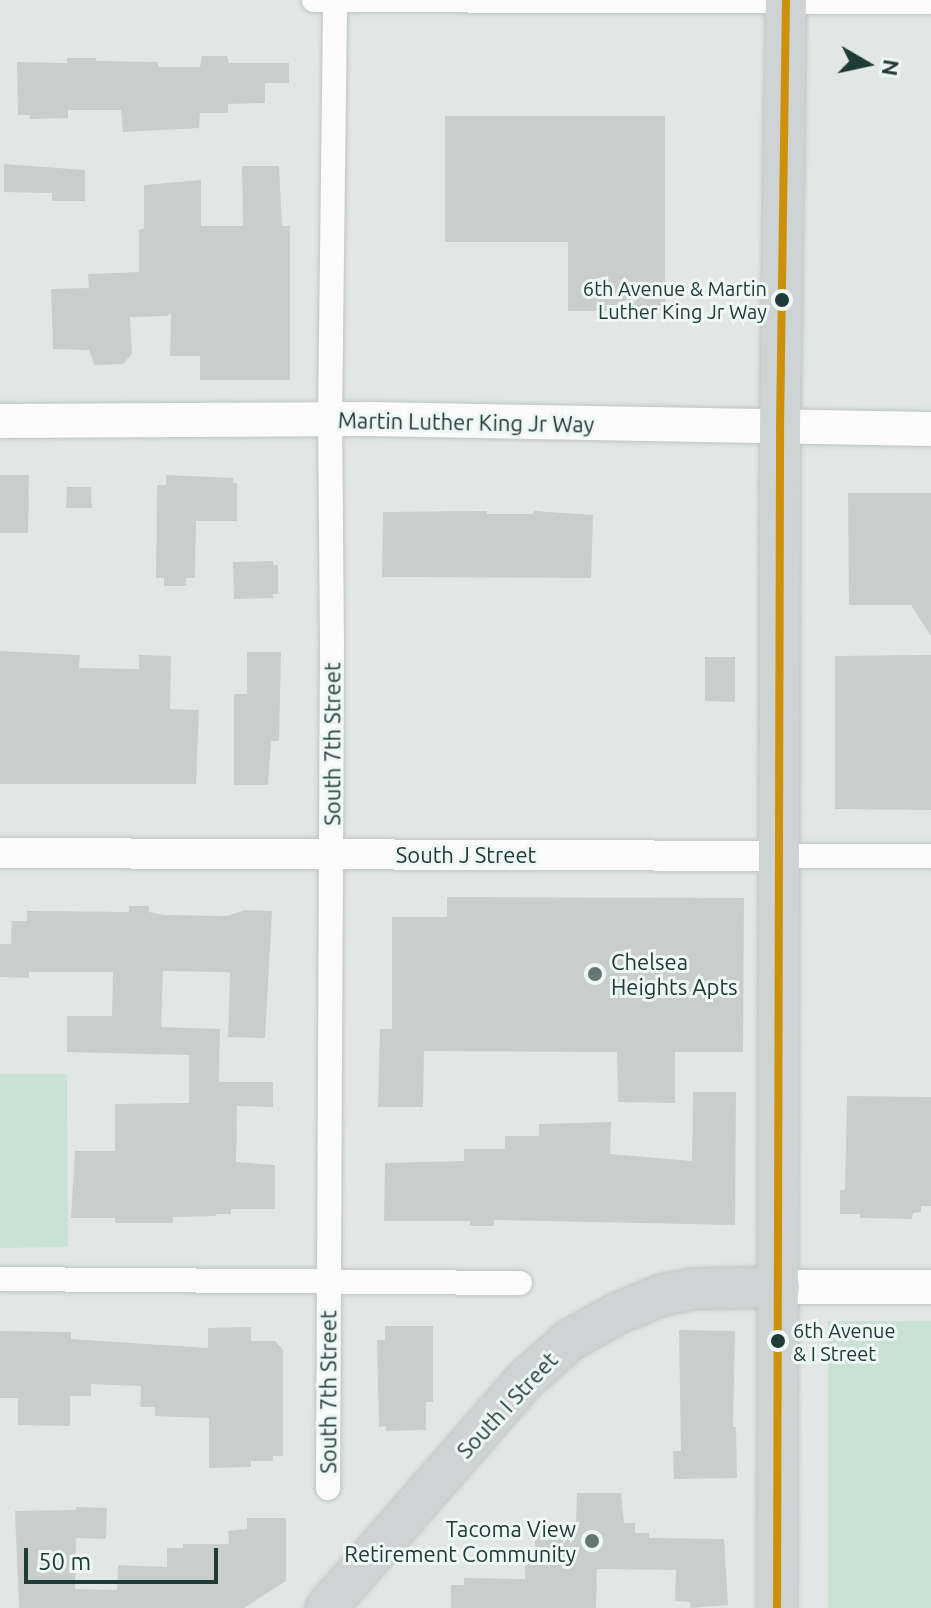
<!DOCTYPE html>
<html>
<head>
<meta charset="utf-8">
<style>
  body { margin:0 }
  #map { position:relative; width:931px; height:1608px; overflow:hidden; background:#e2e7e6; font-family:Ubuntu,sans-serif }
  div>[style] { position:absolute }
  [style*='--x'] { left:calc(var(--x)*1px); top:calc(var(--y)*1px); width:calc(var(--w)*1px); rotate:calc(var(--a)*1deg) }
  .green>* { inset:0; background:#cbe1d6 }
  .building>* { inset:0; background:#c9cecd }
  .roads { filter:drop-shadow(0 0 2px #bfc4c3) drop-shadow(0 0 2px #bfc4c3) }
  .minor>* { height:24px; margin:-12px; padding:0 12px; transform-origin:12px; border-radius:12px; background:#fbfbfb }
  .tertiary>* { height:30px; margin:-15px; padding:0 15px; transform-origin:15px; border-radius:15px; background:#fbfbfb }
  .secondary>* { height:34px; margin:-17px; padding:0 17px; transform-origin:17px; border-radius:17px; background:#fbfbfb }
  .primary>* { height:40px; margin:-20px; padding:0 20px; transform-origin:20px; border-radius:20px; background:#cdd4d3 }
  .bus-1>* { height:8px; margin:-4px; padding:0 4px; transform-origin:4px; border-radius:4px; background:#cc900b }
  .dots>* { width:22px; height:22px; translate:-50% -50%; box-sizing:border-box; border:4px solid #eff7f5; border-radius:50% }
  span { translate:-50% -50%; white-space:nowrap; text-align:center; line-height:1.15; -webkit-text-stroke:6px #eff7f5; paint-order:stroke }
  .bus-label { font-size:20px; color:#203a38 }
  .right { translate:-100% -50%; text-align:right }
  .left { translate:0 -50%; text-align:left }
  .street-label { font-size:22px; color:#203a38 }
  .poi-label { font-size:22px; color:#203a38 }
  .north { position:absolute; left:827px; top:24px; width:80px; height:80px; -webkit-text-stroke:6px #eff7f5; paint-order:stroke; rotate:99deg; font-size:22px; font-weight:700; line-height:32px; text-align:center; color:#203a38 }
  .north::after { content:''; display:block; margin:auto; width:28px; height:36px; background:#203a38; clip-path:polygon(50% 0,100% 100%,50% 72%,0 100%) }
  .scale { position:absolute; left:24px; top:1548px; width:194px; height:36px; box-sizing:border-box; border:4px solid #203a38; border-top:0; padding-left:10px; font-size:24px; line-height:28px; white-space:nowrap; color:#203a38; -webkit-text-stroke:6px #eff7f5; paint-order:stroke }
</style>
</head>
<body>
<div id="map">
  <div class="green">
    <i style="clip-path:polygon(0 1074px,67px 1074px,68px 1247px,0 1248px)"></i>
    <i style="clip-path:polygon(828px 1321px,931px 1321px,931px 1608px,828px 1608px)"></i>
  </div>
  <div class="building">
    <i style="clip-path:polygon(202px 56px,227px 56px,229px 63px,289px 63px,289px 83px,265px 83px,265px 103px,228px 104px,228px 113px,200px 113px,199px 128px,123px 132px,121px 110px,68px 110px,68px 118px,30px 119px,30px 115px,18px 115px,17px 62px,67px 63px,67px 58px,96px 58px,96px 61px,158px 62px,158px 67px,200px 67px)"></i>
    <i style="clip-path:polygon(445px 116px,665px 116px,665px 311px,568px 311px,568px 242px,445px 242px)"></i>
    <i style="clip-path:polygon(4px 164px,85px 170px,85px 201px,52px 201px,52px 193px,4px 192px)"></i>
    <i style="clip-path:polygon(242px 166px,279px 166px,282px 226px,290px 226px,290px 380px,200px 380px,200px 356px,170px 356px,171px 313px,167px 316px,130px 317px,132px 354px,123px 364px,94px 365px,89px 350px,53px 349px,51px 289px,89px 288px,88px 274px,139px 272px,139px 230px,144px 228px,144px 185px,201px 180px,201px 226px,243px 226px)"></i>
    <i style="clip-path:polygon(0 475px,29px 475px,28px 533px,0 533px)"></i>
    <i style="clip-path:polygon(166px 475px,233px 478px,233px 483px,237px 483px,237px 521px,196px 521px,195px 578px,186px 578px,186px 586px,164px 586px,164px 578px,156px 578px,157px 485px,166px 485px)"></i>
    <i style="clip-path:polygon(67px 487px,91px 487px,92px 508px,66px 508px)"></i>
    <i style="clip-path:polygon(848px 493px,931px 493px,931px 636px,911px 605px,849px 605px)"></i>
    <i style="clip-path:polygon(487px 511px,487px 514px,533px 514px,534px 511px,593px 515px,591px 578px,382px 577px,383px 512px)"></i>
    <i style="clip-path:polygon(273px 561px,273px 565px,278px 565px,278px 594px,273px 594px,273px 598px,234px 599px,233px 562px)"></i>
    <i style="clip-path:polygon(0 651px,80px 655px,79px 668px,139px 669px,139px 655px,171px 656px,170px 709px,199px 710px,196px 784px,0 784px)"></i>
    <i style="clip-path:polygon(247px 652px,281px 652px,279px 741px,271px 741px,268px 785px,234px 785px,234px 694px,247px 694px)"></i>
    <i style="clip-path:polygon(931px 655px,931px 810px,835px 809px,835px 656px)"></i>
    <i style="clip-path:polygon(705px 657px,735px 657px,735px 702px,705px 701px)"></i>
    <i style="clip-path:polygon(447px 897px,744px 898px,743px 1052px,675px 1052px,675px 1103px,618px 1102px,617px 1052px,424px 1051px,423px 1107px,378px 1107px,380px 1029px,392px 1029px,392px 917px,447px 917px)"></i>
    <i style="clip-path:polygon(129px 906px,149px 906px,149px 912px,164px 915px,227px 916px,245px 910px,272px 911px,265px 1038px,228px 1037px,230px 973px,226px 972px,163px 971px,161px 1027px,220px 1029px,219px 1082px,273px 1082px,273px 1107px,237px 1106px,236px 1162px,275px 1165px,275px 1209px,231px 1209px,231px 1214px,216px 1214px,216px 1216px,173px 1217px,173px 1223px,115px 1223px,115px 1218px,71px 1218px,75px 1151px,115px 1151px,115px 1104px,189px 1103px,189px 1055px,67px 1052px,67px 1016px,112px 1016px,113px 972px,29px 972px,29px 978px,0 977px,0 944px,11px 944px,12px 921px,27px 921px,27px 911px,129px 912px)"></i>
    <i style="clip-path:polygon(693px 1092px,736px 1092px,735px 1225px,494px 1220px,494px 1226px,470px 1226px,470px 1221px,384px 1221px,385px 1163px,464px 1161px,464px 1149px,505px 1149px,505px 1136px,539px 1136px,539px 1124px,611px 1122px,610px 1154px,692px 1161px)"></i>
    <i style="clip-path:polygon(847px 1096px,931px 1097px,931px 1206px,921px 1206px,921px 1212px,913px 1213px,912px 1219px,860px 1218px,860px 1214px,840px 1214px,840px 1190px,845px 1190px)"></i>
    <i style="clip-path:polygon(385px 1326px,433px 1326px,433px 1402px,426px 1402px,426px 1430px,386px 1431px,386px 1426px,379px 1427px,377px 1340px,385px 1340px)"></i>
    <i style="clip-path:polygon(251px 1327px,251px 1341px,275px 1341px,283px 1350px,283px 1456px,273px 1456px,273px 1461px,251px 1461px,251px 1467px,209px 1468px,209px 1418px,155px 1416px,155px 1407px,140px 1407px,141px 1386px,91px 1384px,91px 1396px,70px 1396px,70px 1426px,18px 1425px,18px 1398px,0 1398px,0 1331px,71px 1332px,71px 1339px,208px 1348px,208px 1328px)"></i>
    <i style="clip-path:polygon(679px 1330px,735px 1331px,733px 1427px,736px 1427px,737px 1478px,674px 1479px,673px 1451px,681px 1451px)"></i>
    <i style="clip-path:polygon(577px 1493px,621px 1493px,624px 1523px,635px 1523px,635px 1533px,649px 1533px,649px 1538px,724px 1539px,728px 1605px,690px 1608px,690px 1602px,675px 1601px,676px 1570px,597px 1569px,596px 1608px,451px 1608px,451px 1585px,464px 1585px,464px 1578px,525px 1579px,525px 1550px,535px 1550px,535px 1525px,576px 1526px)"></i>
    <i style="clip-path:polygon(76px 1507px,107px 1508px,106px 1539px,76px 1538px,75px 1589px,117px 1590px,118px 1565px,167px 1567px,167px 1548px,183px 1548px,183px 1544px,229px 1544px,228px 1531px,247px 1529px,247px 1518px,286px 1518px,286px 1581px,244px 1608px,19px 1608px,15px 1511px,76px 1510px)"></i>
  </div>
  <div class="roads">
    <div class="minor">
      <i style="--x:314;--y:0;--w:617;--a:0.19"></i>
      <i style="--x:781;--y:856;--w:150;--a:0"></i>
      <i style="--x:0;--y:1279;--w:520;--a:0.44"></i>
      <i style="--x:328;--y:1488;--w:846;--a:-89.73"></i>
      <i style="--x:332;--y:642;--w:223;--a:-90.5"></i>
      <i style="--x:330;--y:419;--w:419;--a:-89.3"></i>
    </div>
    <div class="tertiary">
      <i style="--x:0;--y:853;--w:781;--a:0.22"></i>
    </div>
    <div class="secondary">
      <i style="--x:0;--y:421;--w:371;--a:-0.3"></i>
      <i style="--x:371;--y:419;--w:560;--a:1.02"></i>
      <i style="--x:779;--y:1287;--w:152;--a:0"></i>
    </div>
    <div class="primary">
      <i style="--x:326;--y:1608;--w:304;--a:-48.9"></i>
      <i style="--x:526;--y:1379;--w:59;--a:-41.6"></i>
      <i style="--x:570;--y:1340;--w:55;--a:-29.4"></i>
      <i style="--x:618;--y:1313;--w:48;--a:-22.2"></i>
      <i style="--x:662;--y:1295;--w:32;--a:-11"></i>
      <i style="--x:693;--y:1289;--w:86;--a:-1.3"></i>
      <i style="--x:777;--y:1608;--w:1179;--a:-89.85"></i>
      <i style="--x:780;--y:429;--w:429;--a:-89.2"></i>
    </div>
  </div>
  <div class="bus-1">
    <i style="--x:777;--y:1608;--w:1179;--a:-89.85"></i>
    <i style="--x:780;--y:429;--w:429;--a:-89.2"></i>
  </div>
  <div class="dots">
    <i style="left:782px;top:300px;background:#203a38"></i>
    <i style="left:595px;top:974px;background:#647775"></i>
    <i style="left:778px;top:1341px;background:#203a38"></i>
    <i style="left:592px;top:1541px;background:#647775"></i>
  </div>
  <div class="bus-label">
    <span class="right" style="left:767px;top:300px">6th Avenue &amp; Martin<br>Luther King Jr Way</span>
    <span class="left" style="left:793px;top:1342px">6th Avenue<br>&amp; I Street</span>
  </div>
  <div class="street-label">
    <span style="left:466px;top:422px;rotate:1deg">Martin Luther King Jr Way</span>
    <span style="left:332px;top:744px;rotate:-90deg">South 7th Street</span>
    <span style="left:466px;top:855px">South J Street</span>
    <span style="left:328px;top:1392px;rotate:-90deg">South 7th Street</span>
    <span style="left:507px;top:1405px;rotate:-47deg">South I Street</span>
  </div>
  <div class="poi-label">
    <span class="left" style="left:611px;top:974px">Chelsea<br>Heights Apts</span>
    <span class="right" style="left:576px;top:1541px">Tacoma View<br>Retirement Community</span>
  </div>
  <div class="north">N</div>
  <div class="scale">50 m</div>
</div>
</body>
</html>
